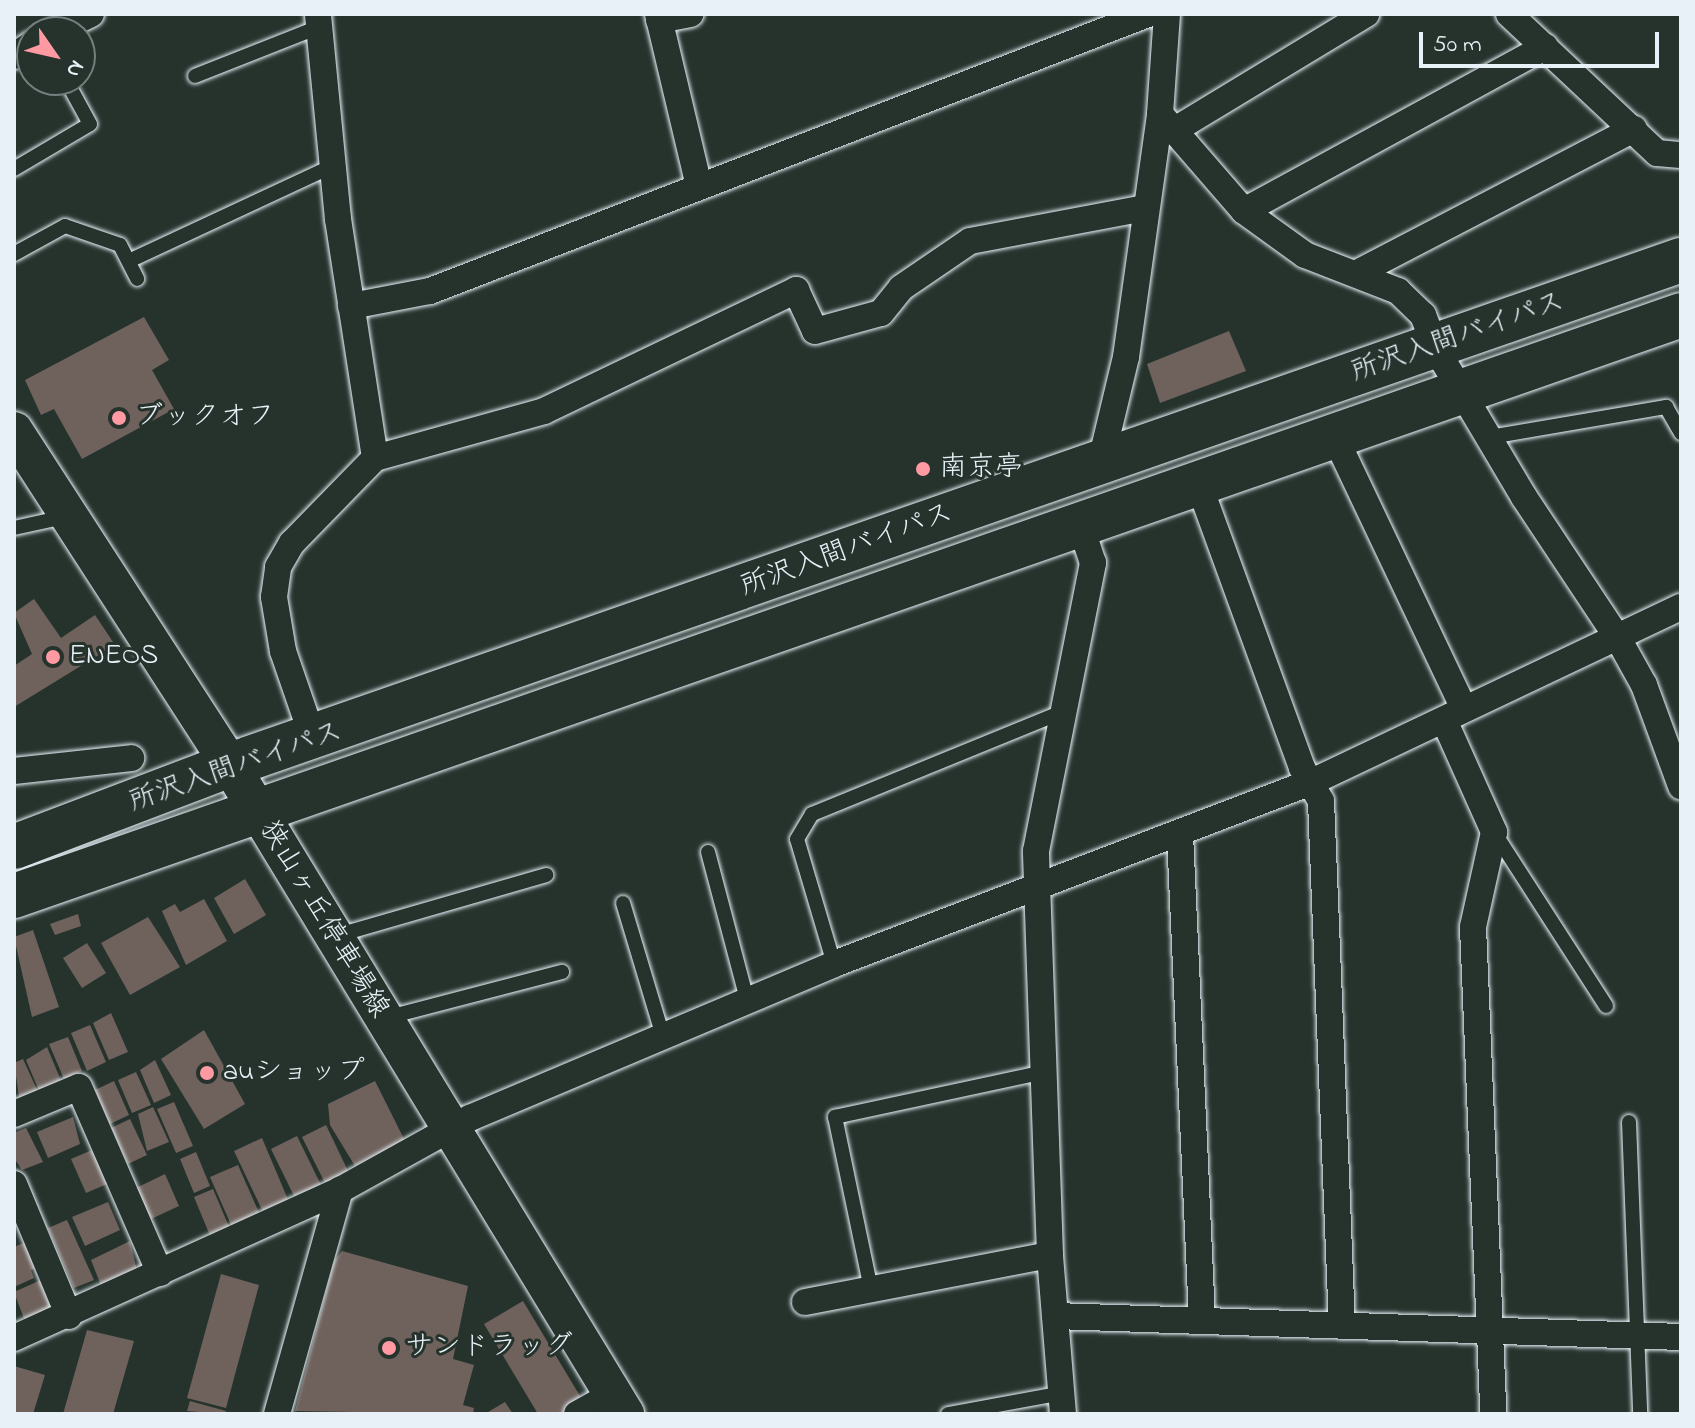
<!DOCTYPE html>
<html>
<head>
<meta charset="utf-8">
<style>
  body { margin:0 }
  #map { position:relative; width:1695px; height:1428px; overflow:hidden; background:#26332d; font-family:"Indie Flower","Klee One",sans-serif }
  div>[style] { position:absolute }
  [style*='--x'] { left:calc(var(--x)*1px); top:calc(var(--y)*1px); width:calc(var(--w)*1px); rotate:calc(var(--a)*1deg) }
  .building>* { inset:0; background:#6f625c }
  .roads { filter:drop-shadow(0 0 2px #e8f1f8) drop-shadow(0 0 2px #e8f1f8) }
  .service>* { height:14px; margin:-7px; padding:0 7px; transform-origin:7px; border-radius:7px; background:#26332d }
  .minor>* { height:26px; margin:-13px; padding:0 13px; transform-origin:13px; border-radius:13px; background:#26332d }
  .secondary>* { height:38px; margin:-19px; padding:0 19px; transform-origin:19px; border-radius:19px; background:#26332d }
  .trunk>* { height:44px; margin:-22px; padding:0 22px; transform-origin:22px; border-radius:22px; background:#26332d }
  .dots>* { width:22px; height:22px; translate:-50% -50%; box-sizing:border-box; border:4px solid #26332d; border-radius:50% }
  span { translate:-50% -50%; white-space:nowrap; text-align:center; line-height:1.15; -webkit-text-stroke:6px #26332d; paint-order:stroke }
  .street-label { font-size:28px; color:#e8f1f8 }
  .poi-label { font-size:28px; color:#e8f1f8 }
  .left { translate:0 -50%; text-align:left }
  .frame { position:absolute; inset:0; border:16px solid #e8f1f8; pointer-events:none }
  .north { position:absolute; left:16px; top:16px; width:80px; height:80px; box-sizing:border-box; background:#26332d; border:2px solid #747f7e; border-radius:50%; rotate:124deg; font-size:22px; font-weight:700; line-height:32px; text-align:center; color:#e8f1f8 }
  .north::after { content:''; display:block; margin:auto; width:28px; height:36px; background:#ff9aa2; clip-path:polygon(50% 0,100% 100%,50% 72%,0 100%) }
  .scale { position:absolute; left:1419px; top:32px; width:240px; height:36px; box-sizing:border-box; border:4px solid #e8f1f8; border-top:0; padding-left:10px; font-size:24px; line-height:28px; white-space:nowrap; color:#e8f1f8; -webkit-text-stroke:6px #26332d; paint-order:stroke }
</style>
</head>
<body>
<div id="map">
  <div class="building">
    <i style="clip-path:polygon(144px 317px,169px 360px,152px 370px,174px 409px,82px 459px,54px 409px,41px 415px,25px 380px)"></i>
    <i style="clip-path:polygon(1229px 331px,1246px 371px,1160px 403px,1147px 364px)"></i>
    <i style="clip-path:polygon(34px 599px,61px 638px,95px 615px,115px 645px,14px 707px,14px 666px,32px 654px,14px 613px)"></i>
    <i style="clip-path:polygon(245px 879px,266px 915px,234px 934px,214px 898px)"></i>
    <i style="clip-path:polygon(204px 899px,227px 941px,186px 965px,162px 911px,175px 904px,180px 912px)"></i>
    <i style="clip-path:polygon(78px 914px,81px 926px,55px 935px,50px 924px)"></i>
    <i style="clip-path:polygon(148px 917px,180px 967px,130px 995px,101px 943px)"></i>
    <i style="clip-path:polygon(33px 930px,59px 1007px,32px 1017px,14px 937px)"></i>
    <i style="clip-path:polygon(87px 943px,106px 973px,82px 988px,63px 958px)"></i>
    <i style="clip-path:polygon(111px 1013px,128px 1052px,109px 1060px,93px 1023px)"></i>
    <i style="clip-path:polygon(90px 1025px,106px 1062px,87px 1071px,71px 1033px)"></i>
    <i style="clip-path:polygon(204px 1030px,245px 1104px,204px 1129px,161px 1059px)"></i>
    <i style="clip-path:polygon(68px 1037px,82px 1071px,64px 1079px,49px 1044px)"></i>
    <i style="clip-path:polygon(47px 1047px,62px 1083px,40px 1093px,26px 1060px)"></i>
    <i style="clip-path:polygon(23px 1059px,39px 1094px,20px 1103px,14px 1063px)"></i>
    <i style="clip-path:polygon(155px 1060px,171px 1095px,154px 1103px,140px 1070px)"></i>
    <i style="clip-path:polygon(136px 1072px,151px 1105px,132px 1113px,118px 1080px)"></i>
    <i style="clip-path:polygon(114px 1081px,129px 1115px,110px 1124px,95px 1090px)"></i>
    <i style="clip-path:polygon(375px 1081px,405px 1141px,355px 1166px,330px 1125px,328px 1104px)"></i>
    <i style="clip-path:polygon(174px 1102px,193px 1146px,176px 1153px,157px 1109px)"></i>
    <i style="clip-path:polygon(153px 1107px,169px 1142px,147px 1151px,138px 1114px)"></i>
    <i style="clip-path:polygon(73px 1117px,80px 1144px,48px 1158px,37px 1132px)"></i>
    <i style="clip-path:polygon(130px 1119px,147px 1155px,128px 1164px,111px 1128px)"></i>
    <i style="clip-path:polygon(326px 1125px,349px 1173px,326px 1185px,302px 1137px)"></i>
    <i style="clip-path:polygon(26px 1128px,43px 1162px,22px 1170px,14px 1158px,14px 1133px)"></i>
    <i style="clip-path:polygon(297px 1136px,321px 1185px,295px 1198px,271px 1149px)"></i>
    <i style="clip-path:polygon(262px 1138px,289px 1202px,264px 1214px,234px 1151px)"></i>
    <i style="clip-path:polygon(92px 1150px,107px 1184px,86px 1193px,71px 1159px)"></i>
    <i style="clip-path:polygon(196px 1152px,210px 1186px,194px 1193px,180px 1159px)"></i>
    <i style="clip-path:polygon(238px 1165px,260px 1215px,232px 1227px,210px 1177px)"></i>
    <i style="clip-path:polygon(165px 1174px,179px 1206px,151px 1219px,136px 1188px)"></i>
    <i style="clip-path:polygon(213px 1189px,230px 1229px,211px 1238px,194px 1197px)"></i>
    <i style="clip-path:polygon(108px 1202px,120px 1230px,85px 1246px,72px 1217px)"></i>
    <i style="clip-path:polygon(67px 1220px,94px 1280px,74px 1288px,48px 1228px)"></i>
    <i style="clip-path:polygon(130px 1241px,137px 1271px,102px 1288px,91px 1260px)"></i>
    <i style="clip-path:polygon(26px 1242px,37px 1268px,31px 1270px,34px 1278px,14px 1287px,14px 1247px)"></i>
    <i style="clip-path:polygon(342px 1251px,468px 1286px,453px 1359px,474px 1365px,463px 1405px,474px 1408px,473px 1414px,295px 1411px,334px 1261px)"></i>
    <i style="clip-path:polygon(221px 1274px,259px 1285px,226px 1408px,187px 1398px)"></i>
    <i style="clip-path:polygon(41px 1280px,53px 1307px,26px 1324px,14px 1292px)"></i>
    <i style="clip-path:polygon(523px 1301px,583px 1401px,560px 1414px,538px 1414px,484px 1324px)"></i>
    <i style="clip-path:polygon(87px 1330px,134px 1341px,113px 1414px,63px 1414px)"></i>
    <i style="clip-path:polygon(14px 1366px,45px 1375px,33px 1414px,14px 1414px)"></i>
    <i style="clip-path:polygon(190px 1401px,226px 1411px,225px 1414px,187px 1411px)"></i>
    <i style="clip-path:polygon(505px 1402px,513px 1414px,489px 1414px,488px 1412px)"></i>
  </div>
  <div class="roads">
    <div class="service">
      <i style="--x:195;--y:76;--w:133;--a:-21.6"></i>
      <i style="--x:14;--y:169;--w:88;--a:-30.6"></i>
      <i style="--x:90;--y:124;--w:50;--a:-118.6"></i>
      <i style="--x:14;--y:254;--w:58;--a:-28.8"></i>
      <i style="--x:65;--y:226;--w:58;--a:19.1"></i>
      <i style="--x:120;--y:245;--w:38;--a:63"></i>
      <i style="--x:129;--y:261;--w:225;--a:-25"></i>
      <i style="--x:1490;--y:437;--w:179;--a:-9.7"></i>
      <i style="--x:1666;--y:407;--w:30;--a:60"></i>
      <i style="--x:14;--y:528;--w:51;--a:-12.4"></i>
      <i style="--x:1494;--y:832;--w:207;--a:57.2"></i>
      <i style="--x:708;--y:852;--w:156;--a:75.2"></i>
      <i style="--x:623;--y:903;--w:139;--a:73.3"></i>
      <i style="--x:335;--y:936;--w:220;--a:-16.1"></i>
      <i style="--x:834;--y:964;--w:130;--a:-106.5"></i>
      <i style="--x:797;--y:839;--w:29;--a:-59"></i>
      <i style="--x:812;--y:814;--w:267;--a:-22.2"></i>
      <i style="--x:385;--y:1018;--w:183;--a:-14.6"></i>
      <i style="--x:1629;--y:1122;--w:292;--a:87.8"></i>
      <i style="--x:871;--y:1289;--w:176;--a:-101.8"></i>
      <i style="--x:835;--y:1117;--w:215;--a:-12.1"></i>
      <i style="--x:948;--y:1414;--w:116;--a:-10.4"></i>
    </div>
    <div class="minor">
      <i style="--x:658;--y:14;--w:177;--a:76.6"></i>
      <i style="--x:1509;--y:14;--w:203;--a:43.2"></i>
      <i style="--x:1657;--y:153;--w:24;--a:5"></i>
      <i style="--x:659;--y:20;--w:32;--a:-11"></i>
      <i style="--x:54;--y:32;--w:41;--a:-25.9"></i>
      <i style="--x:14;--y:56;--w:22;--a:-34"></i>
      <i style="--x:1160;--y:114;--w:128;--a:49.1"></i>
      <i style="--x:1244;--y:211;--w:75;--a:35.8"></i>
      <i style="--x:1305;--y:255;--w:100;--a:21.2"></i>
      <i style="--x:1398;--y:291;--w:35;--a:44"></i>
      <i style="--x:1423;--y:315;--w:34;--a:69"></i>
      <i style="--x:1435;--y:347;--w:174;--a:59.3"></i>
      <i style="--x:1524;--y:497;--w:172;--a:56.4"></i>
      <i style="--x:1619;--y:640;--w:51;--a:60.9"></i>
      <i style="--x:1644;--y:685;--w:108;--a:69.9"></i>
      <i style="--x:1173;--y:131;--w:226;--a:-31.2"></i>
      <i style="--x:1244;--y:211;--w:343;--a:-28.6"></i>
      <i style="--x:1359;--y:272;--w:310;--a:-27.5"></i>
      <i style="--x:351;--y:306;--w:80;--a:-10.8"></i>
      <i style="--x:430;--y:291;--w:770;--a:-21.1"></i>
      <i style="--x:1334;--y:435;--w:303;--a:64.6"></i>
      <i style="--x:375;--y:458;--w:175;--a:-15.5"></i>
      <i style="--x:544;--y:411;--w:280;--a:-25.6"></i>
      <i style="--x:796;--y:290;--w:45;--a:65.1"></i>
      <i style="--x:815;--y:331;--w:68;--a:-15.3"></i>
      <i style="--x:881;--y:313;--w:32;--a:-51"></i>
      <i style="--x:901;--y:288;--w:83;--a:-34.3"></i>
      <i style="--x:970;--y:241;--w:178;--a:-10.7"></i>
      <i style="--x:1101;--y:461;--w:107;--a:-76.5"></i>
      <i style="--x:1126;--y:357;--w:245;--a:-82"></i>
      <i style="--x:1160;--y:114;--w:100;--a:-86"></i>
      <i style="--x:1198;--y:482;--w:304;--a:70"></i>
      <i style="--x:1302;--y:768;--w:38;--a:60"></i>
      <i style="--x:1321;--y:801;--w:525;--a:87.71"></i>
      <i style="--x:305;--y:715;--w:68;--a:-109"></i>
      <i style="--x:283;--y:651;--w:55;--a:-99.5"></i>
      <i style="--x:274;--y:597;--w:30;--a:-82"></i>
      <i style="--x:278;--y:567;--w:28;--a:-60"></i>
      <i style="--x:292;--y:543;--w:119;--a:-45.7"></i>
      <i style="--x:375;--y:458;--w:242;--a:-98.8"></i>
      <i style="--x:338;--y:219;--w:206;--a:-95.6"></i>
      <i style="--x:1444;--y:720;--w:123;--a:65.9"></i>
      <i style="--x:1494;--y:832;--w:97;--a:102.5"></i>
      <i style="--x:1473;--y:927;--w:487;--a:87.6"></i>
      <i style="--x:14;--y:771;--w:118;--a:-6.3"></i>
      <i style="--x:1180;--y:834;--w:487;--a:87.4"></i>
      <i style="--x:14;--y:1114;--w:70;--a:-22.6"></i>
      <i style="--x:79;--y:1087;--w:203;--a:66.5"></i>
      <i style="--x:14;--y:1184;--w:143;--a:67.4"></i>
      <i style="--x:805;--y:1302;--w:249;--a:-10.9"></i>
      <i style="--x:1055;--y:1316;--w:626;--a:1.92"></i>
      <i style="--x:14;--y:1338;--w:358;--a:-24.4"></i>
      <i style="--x:340;--y:1190;--w:149;--a:-29"></i>
      <i style="--x:470;--y:1118;--w:395;--a:-22.9"></i>
      <i style="--x:834;--y:964;--w:514;--a:-20.87"></i>
      <i style="--x:1314;--y:781;--w:406;--a:-25.4"></i>
      <i style="--x:277;--y:1414;--w:233;--a:-74.3"></i>
      <i style="--x:577;--y:1414;--w:41;--a:-29.1"></i>
      <i style="--x:1063;--y:1414;--w:160;--a:-94.7"></i>
      <i style="--x:1050;--y:1255;--w:404;--a:-92"></i>
      <i style="--x:1036;--y:851;--w:294;--a:-78.8"></i>
      <i style="--x:1093;--y:563;--w:41;--a:-108.4"></i>
    </div>
    <div class="secondary">
      <i style="--x:14;--y:431;--w:398;--a:57.1"></i>
      <i style="--x:230;--y:765;--w:760;--a:58.67"></i>
    </div>
    <div class="trunk">
      <i style="--x:14;--y:847;--w:231;--a:-20.8"></i>
      <i style="--x:230;--y:765;--w:1536;--a:-19.19"></i>
      <i style="--x:14;--y:896;--w:1765;--a:-19.21"></i>
    </div>
  </div>
  <div class="dots">
    <i style="left:119px;top:418px;background:#ff9aa2"></i>
    <i style="left:923px;top:469px;background:#ff9aa2"></i>
    <i style="left:53px;top:657px;background:#ff9aa2"></i>
    <i style="left:207px;top:1073px;background:#ff9aa2"></i>
    <i style="left:389px;top:1348px;background:#ff9aa2"></i>
  </div>
  <div class="street-label">
    <span style="left:1458px;top:338px;rotate:-19deg">所沢入間バイパス</span>
    <span style="left:847px;top:551px;rotate:-20deg">所沢入間バイパス</span>
    <span style="left:236px;top:768px;rotate:-19deg">所沢入間バイパス</span>
    <span style="left:323px;top:920px;rotate:59deg">狭山ヶ丘停車場線</span>
  </div>
  <div class="poi-label">
    <span class="left" style="left:135px;top:418px">ブックオフ</span>
    <span class="left" style="left:939px;top:469px">南京亭</span>
    <span class="left" style="left:69px;top:657px">ENEOS</span>
    <span class="left" style="left:223px;top:1073px">auショップ</span>
    <span class="left" style="left:405px;top:1348px">サンドラッグ</span>
  </div>
  <div class="frame"></div>
  <div class="north">N</div>
  <div class="scale">50 m</div>
</div>
</body>
</html>
